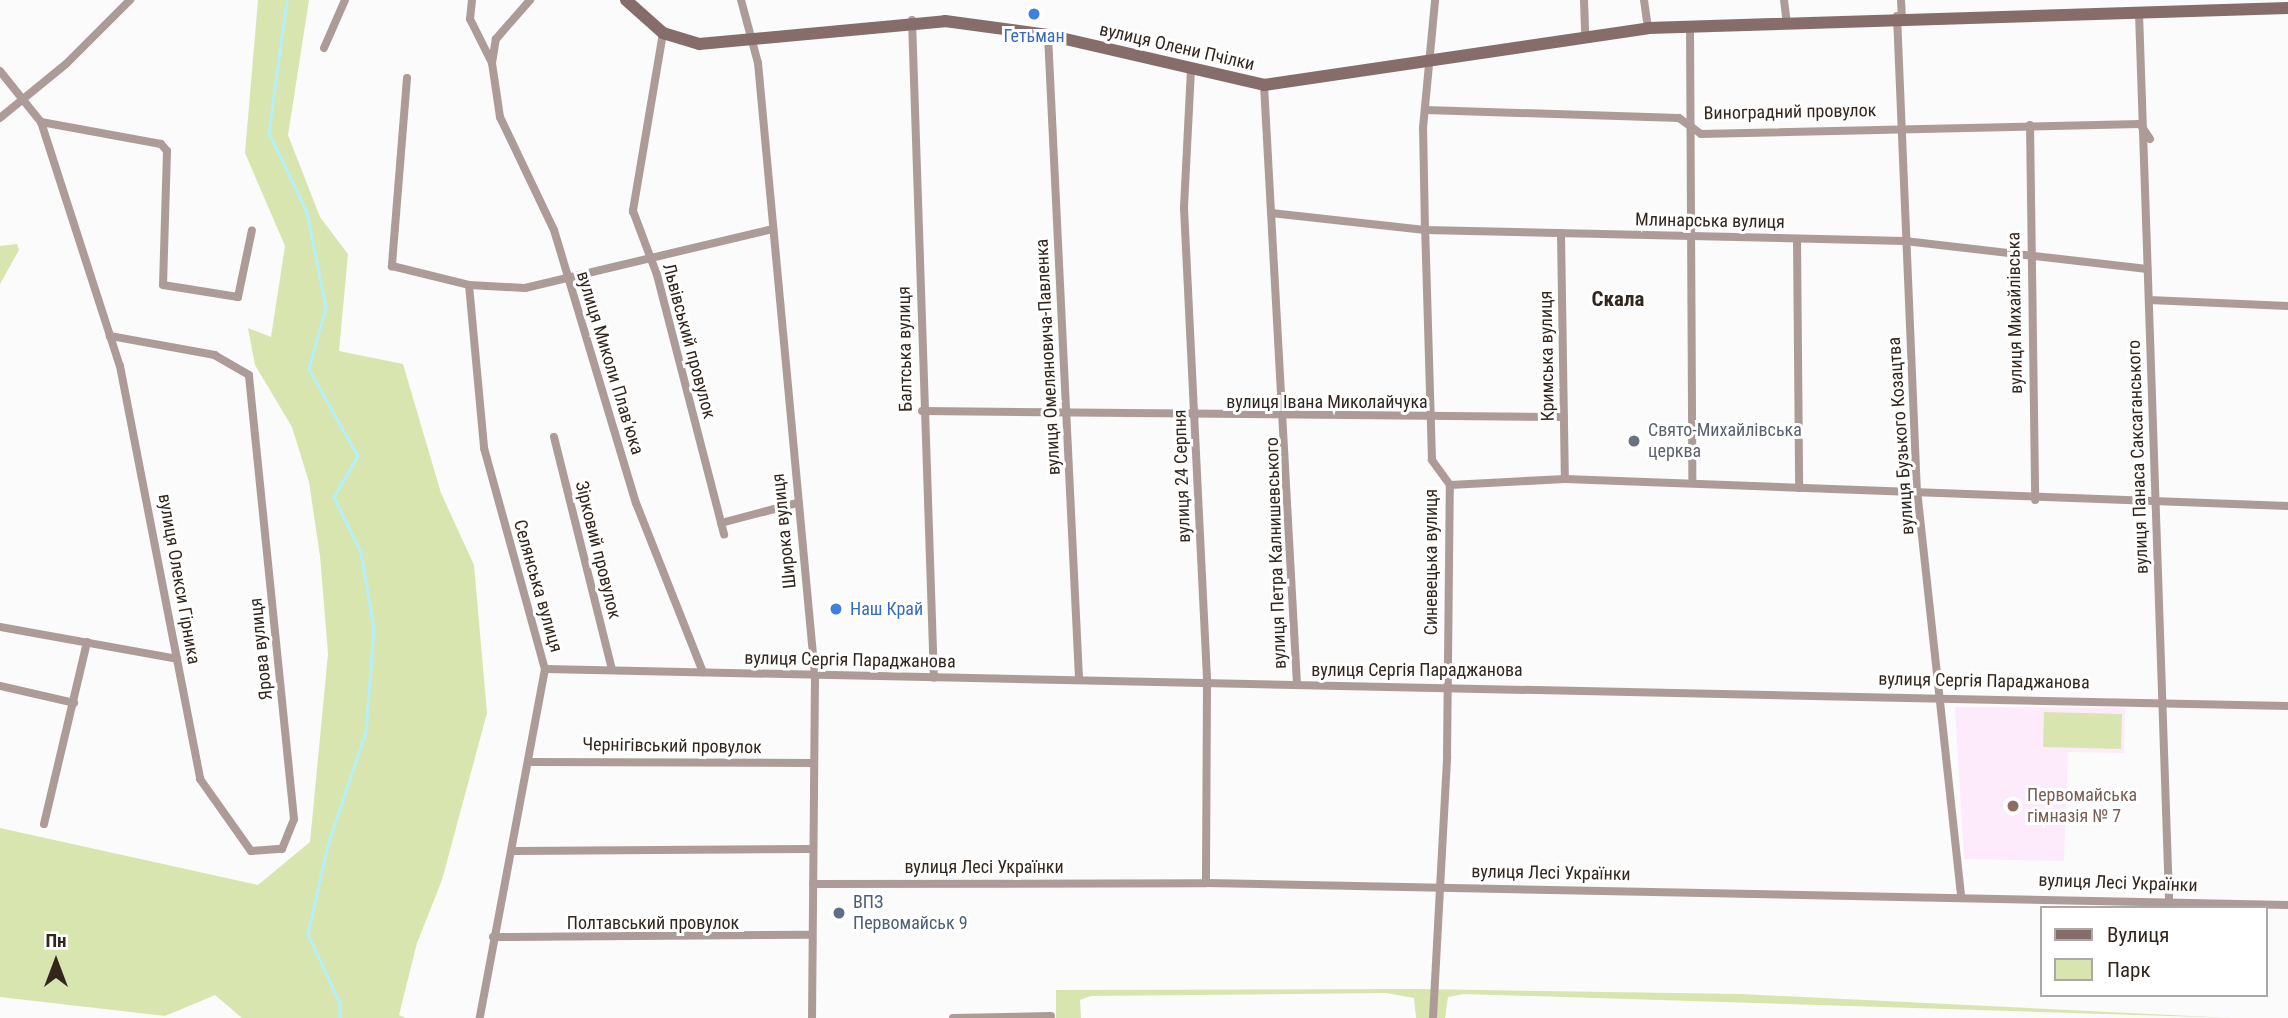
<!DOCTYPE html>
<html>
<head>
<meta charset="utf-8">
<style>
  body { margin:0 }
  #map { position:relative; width:2288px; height:1018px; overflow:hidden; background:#fbfbfb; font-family:"Roboto Condensed",sans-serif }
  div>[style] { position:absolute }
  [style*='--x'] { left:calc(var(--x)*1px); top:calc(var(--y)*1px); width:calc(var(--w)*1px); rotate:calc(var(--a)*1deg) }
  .education>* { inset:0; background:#fdebfc }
  .green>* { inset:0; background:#d8e5af }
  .stream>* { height:2.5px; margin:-1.25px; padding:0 1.25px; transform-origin:1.25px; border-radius:1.25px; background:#b4effa }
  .street>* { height:8px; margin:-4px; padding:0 4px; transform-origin:4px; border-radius:4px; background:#ad9b98 }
  .secondary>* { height:12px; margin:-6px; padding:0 6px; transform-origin:6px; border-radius:6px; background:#876d69 }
  .dots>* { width:19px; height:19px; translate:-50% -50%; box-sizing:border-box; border:4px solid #fff; border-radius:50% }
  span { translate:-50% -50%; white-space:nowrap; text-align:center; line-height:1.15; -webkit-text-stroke:6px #fff; paint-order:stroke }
  .shop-label { font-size:18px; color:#366cbe }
  .left { translate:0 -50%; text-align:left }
  .street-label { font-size:18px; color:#32261d }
  .worship-label { font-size:18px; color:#5b616d }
  .education-label { font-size:18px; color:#785e54 }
  .service-label { font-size:18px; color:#4e5e75 }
  .quarter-label { font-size:21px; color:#32261d; font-weight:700 }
  .legend { position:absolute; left:2040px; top:906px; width:228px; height:91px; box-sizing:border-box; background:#fff; border:2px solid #ada8a5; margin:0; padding:9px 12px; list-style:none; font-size:21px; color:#32261d }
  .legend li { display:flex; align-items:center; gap:14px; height:35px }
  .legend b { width:35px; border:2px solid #ada8a5 }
  .north { position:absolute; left:21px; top:927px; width:70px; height:70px; -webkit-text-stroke:5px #fff; paint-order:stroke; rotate:0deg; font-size:19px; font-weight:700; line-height:28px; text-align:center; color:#32261d }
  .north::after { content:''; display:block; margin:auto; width:24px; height:32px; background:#32261d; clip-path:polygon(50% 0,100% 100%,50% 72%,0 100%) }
</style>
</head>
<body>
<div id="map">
  <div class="education">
    <i style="clip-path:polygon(1955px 707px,2125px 708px,2124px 753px,2068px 752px,2064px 861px,1964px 859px)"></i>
  </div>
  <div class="green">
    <i style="clip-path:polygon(258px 0,309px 0,288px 135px,320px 217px,348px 254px,339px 351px,403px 364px,441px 493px,474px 565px,487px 713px,442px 880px,417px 943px,399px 1015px,406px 1018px,242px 1018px,215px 995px,165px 1016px,0 997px,0 828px,258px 885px,310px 842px,328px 654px,320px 556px,309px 482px,292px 427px,255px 365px,248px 328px,271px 337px,285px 246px,245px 153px)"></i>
    <i style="clip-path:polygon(17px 244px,19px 250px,0 284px,0 246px)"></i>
    <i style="clip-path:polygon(2044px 712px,2122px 714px,2121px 749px,2043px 747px)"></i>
    <i style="clip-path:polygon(1419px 989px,1741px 994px,2233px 1018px,1464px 994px,1448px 997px,1445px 1018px,1416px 1018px,1414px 998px,1386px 993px,1091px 996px,1080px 1000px,1081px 1018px,1056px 1018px,1056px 990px)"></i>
  </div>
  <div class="stream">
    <i style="--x:287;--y:0;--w:134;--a:97.7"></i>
    <i style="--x:269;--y:133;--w:88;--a:64.3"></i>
    <i style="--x:307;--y:212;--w:97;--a:78.7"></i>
    <i style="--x:326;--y:307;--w:64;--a:105.3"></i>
    <i style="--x:309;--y:369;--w:100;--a:60.6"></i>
    <i style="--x:358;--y:456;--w:48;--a:120.3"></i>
    <i style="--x:334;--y:497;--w:61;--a:63.9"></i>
    <i style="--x:361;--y:552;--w:78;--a:80.4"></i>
    <i style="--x:374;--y:629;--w:103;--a:94.4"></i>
    <i style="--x:366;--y:732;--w:119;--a:108.6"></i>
    <i style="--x:328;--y:845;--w:91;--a:102.7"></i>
    <i style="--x:308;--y:934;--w:76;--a:65.1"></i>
    <i style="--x:340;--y:1003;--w:15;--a:90"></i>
  </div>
  <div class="street">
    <i style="--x:472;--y:0;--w:19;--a:96"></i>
    <i style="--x:470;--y:19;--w:49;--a:63.4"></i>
    <i style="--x:492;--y:63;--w:55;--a:81.6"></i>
    <i style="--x:500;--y:117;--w:125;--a:64.5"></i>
    <i style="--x:554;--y:230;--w:285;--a:73.3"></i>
    <i style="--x:636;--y:503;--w:182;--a:68.4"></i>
    <i style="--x:741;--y:0;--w:65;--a:74.9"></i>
    <i style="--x:758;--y:63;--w:616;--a:84.69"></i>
    <i style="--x:815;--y:676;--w:342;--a:90.5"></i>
    <i style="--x:1584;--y:0;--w:36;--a:88"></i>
    <i style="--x:1644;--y:0;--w:28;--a:82"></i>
    <i style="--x:1784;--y:0;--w:24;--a:83"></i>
    <i style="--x:1901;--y:0;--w:17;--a:87"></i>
    <i style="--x:2139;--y:13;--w:888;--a:88.06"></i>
    <i style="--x:1897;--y:16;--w:474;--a:87.6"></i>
    <i style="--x:1917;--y:490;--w:406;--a:83.8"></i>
    <i style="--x:912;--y:20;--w:658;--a:88.09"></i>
    <i style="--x:1690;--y:27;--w:455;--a:89.7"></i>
    <i style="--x:663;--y:33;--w:181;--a:99.6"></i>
    <i style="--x:633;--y:211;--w:68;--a:69.4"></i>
    <i style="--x:657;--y:275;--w:268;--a:75.5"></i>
    <i style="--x:1048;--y:35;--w:644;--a:87.24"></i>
    <i style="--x:324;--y:48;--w:52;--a:-66.4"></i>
    <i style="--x:492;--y:63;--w:24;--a:-81"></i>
    <i style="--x:496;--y:39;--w:52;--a:-48.9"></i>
    <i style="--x:1191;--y:69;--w:139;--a:92.9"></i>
    <i style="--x:1184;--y:208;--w:477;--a:87.2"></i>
    <i style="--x:1207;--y:684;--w:199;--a:90.3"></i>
    <i style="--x:0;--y:71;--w:65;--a:51.2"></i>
    <i style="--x:41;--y:122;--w:256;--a:72.1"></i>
    <i style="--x:120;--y:366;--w:421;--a:79"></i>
    <i style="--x:200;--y:779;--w:88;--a:54.7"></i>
    <i style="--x:251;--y:851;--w:31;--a:-4"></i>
    <i style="--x:282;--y:849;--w:32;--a:-68"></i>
    <i style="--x:294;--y:819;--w:446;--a:-95.8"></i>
    <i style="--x:249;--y:375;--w:39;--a:-150"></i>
    <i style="--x:215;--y:355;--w:107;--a:-169.7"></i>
    <i style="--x:407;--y:78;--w:189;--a:94.6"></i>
    <i style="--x:392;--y:266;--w:79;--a:13.9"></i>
    <i style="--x:469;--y:285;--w:56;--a:3.1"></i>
    <i style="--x:525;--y:288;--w:254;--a:-13.4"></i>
    <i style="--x:1264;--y:85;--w:601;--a:86.85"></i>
    <i style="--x:1426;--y:110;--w:253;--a:1.8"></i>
    <i style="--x:1679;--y:118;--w:27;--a:36"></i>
    <i style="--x:1701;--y:134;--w:439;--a:-1.3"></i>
    <i style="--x:2140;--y:124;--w:18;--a:56"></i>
    <i style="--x:0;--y:118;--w:85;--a:-39.3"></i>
    <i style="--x:66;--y:64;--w:91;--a:-45"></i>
    <i style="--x:41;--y:122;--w:122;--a:10.4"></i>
    <i style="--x:161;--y:144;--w:9;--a:49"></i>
    <i style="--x:167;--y:151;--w:134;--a:91.7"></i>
    <i style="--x:163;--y:285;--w:76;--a:9.1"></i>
    <i style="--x:238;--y:297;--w:68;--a:-78.2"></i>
    <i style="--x:2030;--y:125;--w:375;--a:89.2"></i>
    <i style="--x:1271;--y:213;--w:155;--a:6.3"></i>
    <i style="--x:1425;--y:230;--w:480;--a:1.3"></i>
    <i style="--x:1905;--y:241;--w:244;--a:6.6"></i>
    <i style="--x:1561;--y:233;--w:246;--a:89.1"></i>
    <i style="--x:1797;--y:239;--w:249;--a:89.5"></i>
    <i style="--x:469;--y:285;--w:164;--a:84.7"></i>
    <i style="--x:484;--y:448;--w:229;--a:74.6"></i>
    <i style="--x:545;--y:669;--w:355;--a:100.6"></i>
    <i style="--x:2149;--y:300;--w:139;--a:2.5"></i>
    <i style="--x:922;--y:411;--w:642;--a:0.54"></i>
    <i style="--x:554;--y:437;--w:240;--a:76"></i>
    <i style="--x:1450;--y:485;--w:115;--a:-3"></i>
    <i style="--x:1565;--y:479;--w:724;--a:2.14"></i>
    <i style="--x:721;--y:523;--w:79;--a:-14.7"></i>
    <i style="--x:0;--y:627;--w:180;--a:10.2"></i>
    <i style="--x:545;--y:669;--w:1743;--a:1.22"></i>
    <i style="--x:0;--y:686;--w:76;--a:12.9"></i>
    <i style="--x:531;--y:762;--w:282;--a:0.2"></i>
    <i style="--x:44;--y:824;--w:187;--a:-76.7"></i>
    <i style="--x:515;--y:851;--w:297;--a:-0.4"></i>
    <i style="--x:813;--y:884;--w:393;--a:-0.1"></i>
    <i style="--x:1206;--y:883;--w:1082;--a:1.16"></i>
    <i style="--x:493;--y:937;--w:319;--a:-0.4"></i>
    <i style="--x:953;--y:1018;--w:98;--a:-1.2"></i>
    <i style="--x:1433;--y:1018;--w:262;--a:-86.9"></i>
    <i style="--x:1447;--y:756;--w:271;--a:-89.4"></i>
    <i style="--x:1450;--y:485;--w:31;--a:-126"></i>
    <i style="--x:1432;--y:460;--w:230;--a:-91.7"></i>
    <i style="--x:1425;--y:230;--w:102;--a:-91.1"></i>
    <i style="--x:1423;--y:128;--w:129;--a:-84.6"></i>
  </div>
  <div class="secondary">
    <i style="--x:626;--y:0;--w:50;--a:41.7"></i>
    <i style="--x:663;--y:33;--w:38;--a:17"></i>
    <i style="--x:699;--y:44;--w:247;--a:-5.3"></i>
    <i style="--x:945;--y:21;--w:104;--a:7.7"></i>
    <i style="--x:1048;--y:35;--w:222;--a:13"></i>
    <i style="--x:1264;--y:85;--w:388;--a:-8.4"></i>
    <i style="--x:1648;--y:28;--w:640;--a:-1.79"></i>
  </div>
  <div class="dots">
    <i style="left:1034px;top:14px;background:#3f7fe0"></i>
    <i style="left:1634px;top:441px;background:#6b7280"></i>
    <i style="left:836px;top:609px;background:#3f7fe0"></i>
    <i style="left:2013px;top:806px;background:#8d6e63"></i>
    <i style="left:839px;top:913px;background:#5c6f8a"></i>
  </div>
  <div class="shop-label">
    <span style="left:1034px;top:36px">Гетьман</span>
    <span class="left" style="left:850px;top:609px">Наш Край</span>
  </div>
  <div class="street-label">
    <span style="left:1177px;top:47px;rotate:13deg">вулиця Олени Пчілки</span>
    <span style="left:1790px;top:112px;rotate:-1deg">Виноградний провулок</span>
    <span style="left:1710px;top:221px;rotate:1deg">Млинарська вулиця</span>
    <span style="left:2015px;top:313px;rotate:-91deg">вулиця Михайлівська</span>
    <span style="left:689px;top:341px;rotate:75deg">Львівський провулок</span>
    <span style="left:905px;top:349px;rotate:-91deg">Балтська вулиця</span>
    <span style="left:1547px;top:356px;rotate:-91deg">Кримська вулиця</span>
    <span style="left:1048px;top:357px;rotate:-93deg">вулиця Омеляновича-Павленка</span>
    <span style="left:610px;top:363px;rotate:73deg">вулиця Миколи Плавʼюка</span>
    <span style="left:1327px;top:402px">вулиця Івана Миколайчука</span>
    <span style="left:1901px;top:436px;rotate:-94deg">вулиця Бузького Козацтва</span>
    <span style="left:2138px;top:457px;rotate:-92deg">вулиця Панаса Саксаганського</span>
    <span style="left:1182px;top:476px;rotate:-92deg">вулиця 24 Серпня</span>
    <span style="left:784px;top:531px;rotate:-96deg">Широка вулиця</span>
    <span style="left:598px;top:550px;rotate:76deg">Зірковий провулок</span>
    <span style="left:1276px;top:553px;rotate:-92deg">вулиця Петра Калнишевського</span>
    <span style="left:1431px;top:562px;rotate:-90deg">Синевецька вулиця</span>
    <span style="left:179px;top:579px;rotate:80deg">вулиця Олекси Гірника</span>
    <span style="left:538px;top:586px;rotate:74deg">Селянська вулиця</span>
    <span style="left:261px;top:649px;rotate:-96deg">Ярова вулиця</span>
    <span style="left:850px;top:660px;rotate:1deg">вулиця Сергія Параджанова</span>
    <span style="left:1417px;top:670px">вулиця Сергія Параджанова</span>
    <span style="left:1984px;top:681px;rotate:1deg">вулиця Сергія Параджанова</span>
    <span style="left:672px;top:746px;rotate:1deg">Чернігівський провулок</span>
    <span style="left:984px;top:867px">вулиця Лесі Українки</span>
    <span style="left:1551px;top:873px;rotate:1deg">вулиця Лесі Українки</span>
    <span style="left:2118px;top:883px;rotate:2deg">вулиця Лесі Українки</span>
    <span style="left:653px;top:923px">Полтавський провулок</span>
  </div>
  <div class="worship-label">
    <span class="left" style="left:1648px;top:441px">Свято-Михайлівська<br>церква</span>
  </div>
  <div class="education-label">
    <span class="left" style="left:2027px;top:806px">Первомайська<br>гімназія № 7</span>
  </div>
  <div class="service-label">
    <span class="left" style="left:853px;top:913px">ВПЗ<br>Первомайськ 9</span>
  </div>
  <div class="quarter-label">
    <span style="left:1618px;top:299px">Скала</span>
  </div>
  <ul class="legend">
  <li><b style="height:9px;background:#876d69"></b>Вулиця</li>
  <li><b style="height:19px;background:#d8e5af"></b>Парк</li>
  </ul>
  <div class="north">Пн</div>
</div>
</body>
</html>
